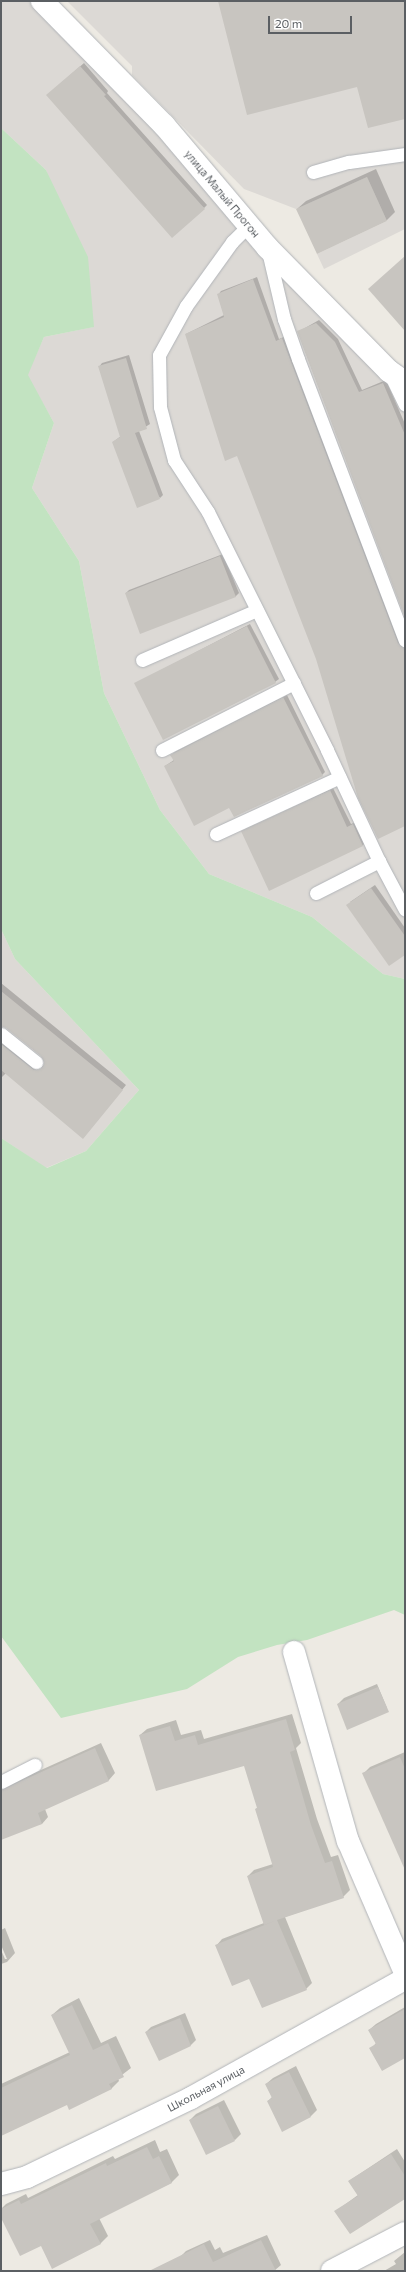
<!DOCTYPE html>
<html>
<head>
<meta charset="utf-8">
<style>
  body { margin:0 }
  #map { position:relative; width:406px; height:2272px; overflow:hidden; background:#edeae3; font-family:Commissioner,sans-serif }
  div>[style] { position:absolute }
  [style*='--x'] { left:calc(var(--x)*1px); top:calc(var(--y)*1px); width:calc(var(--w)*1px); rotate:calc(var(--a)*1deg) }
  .industrial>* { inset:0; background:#dcd9d5 }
  .green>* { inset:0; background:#c2e3c1 }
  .shadow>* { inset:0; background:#0003 }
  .building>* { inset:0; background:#c8c5c0 }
  .roads { filter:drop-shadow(0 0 1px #b1b4b8) drop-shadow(0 0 1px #b1b4b8) }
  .service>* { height:13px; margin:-6.5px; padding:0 6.5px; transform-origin:6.5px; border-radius:6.5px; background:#fff }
  .minor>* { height:22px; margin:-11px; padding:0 11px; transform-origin:11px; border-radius:11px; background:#fff }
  span { translate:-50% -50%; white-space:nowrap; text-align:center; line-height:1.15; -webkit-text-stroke:3.5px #fff; paint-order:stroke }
  .street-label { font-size:11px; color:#5b5f63 }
  .frame { position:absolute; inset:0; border:2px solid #5b5f63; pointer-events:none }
  .scale { position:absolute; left:268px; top:16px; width:84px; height:18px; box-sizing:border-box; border:2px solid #5b5f63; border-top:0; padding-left:5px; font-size:12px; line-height:14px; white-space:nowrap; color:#5b5f63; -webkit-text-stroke:3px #fff; paint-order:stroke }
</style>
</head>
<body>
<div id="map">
  <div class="industrial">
    <i style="clip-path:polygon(1px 1px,32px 1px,405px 391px,405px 979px,383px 974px,312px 917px,209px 874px,160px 810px,104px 693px,79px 561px,32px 488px,54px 423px,27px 375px,44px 337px,93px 327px,46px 170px,1px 128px)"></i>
    <i style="clip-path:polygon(67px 1px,405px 1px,405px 229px,324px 269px,317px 254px,387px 221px,367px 177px,296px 209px,244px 189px,132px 75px,132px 66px)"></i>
    <i style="clip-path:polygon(1px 929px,15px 959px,139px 1090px,86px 1151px,46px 1168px,1px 1138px)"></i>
  </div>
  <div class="green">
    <i style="clip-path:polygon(1px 128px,46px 170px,88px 257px,94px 327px,44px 337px,28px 375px,54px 423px,32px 488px,79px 561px,104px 693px,160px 810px,209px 874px,312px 917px,383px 974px,405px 979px,405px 1615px,394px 1610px,307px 1640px,277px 1645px,238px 1657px,187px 1689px,61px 1718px,1px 1636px,1px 1138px,47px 1168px,86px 1151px,139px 1090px,15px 959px,1px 929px)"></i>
  </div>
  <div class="shadow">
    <i style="clip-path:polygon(84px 63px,108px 91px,107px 93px,207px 205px,204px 208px,51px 92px)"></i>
    <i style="clip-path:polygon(376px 169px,395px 212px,387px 220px,317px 252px,297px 209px,306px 201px)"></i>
    <i style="clip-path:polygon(257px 277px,279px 339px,286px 336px,405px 644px,405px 825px,317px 659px,238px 455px,186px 334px,224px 315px,218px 295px,221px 291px)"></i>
    <i style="clip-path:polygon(319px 320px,338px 339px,362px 390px,386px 380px,405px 424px,405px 615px,298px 332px)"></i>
    <i style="clip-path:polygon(129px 355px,150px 424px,139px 431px,163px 495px,160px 498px,113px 442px,121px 436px,99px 367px,102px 363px)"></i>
    <i style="clip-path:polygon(223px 554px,239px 593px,235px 597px,126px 593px,129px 590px)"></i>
    <i style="clip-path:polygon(250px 624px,279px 679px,275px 682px,135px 684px)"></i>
    <i style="clip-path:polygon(287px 695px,325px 772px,322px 775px,230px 807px,165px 766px,174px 760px,172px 755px,175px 752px)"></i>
    <i style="clip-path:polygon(333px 788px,351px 824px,356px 822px,366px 842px,363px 845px,242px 832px)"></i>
    <i style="clip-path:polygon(375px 885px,405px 928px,405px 954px,350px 902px)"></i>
    <i style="clip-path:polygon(1px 983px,126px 1085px,83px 1138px,6px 1073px,1px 1078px,1px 1036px,36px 1064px,44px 1066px,45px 1059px,6px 1027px,1px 1026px)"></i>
    <i style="clip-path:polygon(377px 1684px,387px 1708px,338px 1704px,344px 1698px)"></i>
    <i style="clip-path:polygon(292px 1714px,301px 1743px,296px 1748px,317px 1819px,331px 1857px,338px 1855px,350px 1890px,343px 1897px,285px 1917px,312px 1983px,306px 1989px,249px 1977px,216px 1946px,222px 1939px,264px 1923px,248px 1876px,254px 1870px,273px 1864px,256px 1809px,258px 1807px,245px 1764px,140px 1735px,147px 1729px,176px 1720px,181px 1735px,201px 1730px,204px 1739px)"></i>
    <i style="clip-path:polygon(101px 1743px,115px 1773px,109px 1780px,45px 1809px,48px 1817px,42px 1824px,1px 1830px,1px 1786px,12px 1783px)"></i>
    <i style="clip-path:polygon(405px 1752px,405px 1867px,364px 1773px,370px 1767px)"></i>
    <i style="clip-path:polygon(5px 1928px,15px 1953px,7px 1962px,1px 1964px,1px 1950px,5px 1959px,7px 1959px,1px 1945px,1px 1930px)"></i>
    <i style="clip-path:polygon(79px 1998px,101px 2043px,116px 2036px,131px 2068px,118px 2078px,119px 2081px,111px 2089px,67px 2104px,1px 2135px,1px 2084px,70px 2052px,52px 2015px,60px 2008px)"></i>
    <i style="clip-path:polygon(405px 2007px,405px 2057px,371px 2049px,376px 2043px,369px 2030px,376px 2024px)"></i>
    <i style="clip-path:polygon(185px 2013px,196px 2040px,191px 2045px,159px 2059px,146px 2032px,151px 2027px)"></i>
    <i style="clip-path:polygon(296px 2066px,317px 2110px,311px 2116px,282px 2130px,268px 2101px,273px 2096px,266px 2084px,273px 2078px)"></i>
    <i style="clip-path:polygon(224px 2100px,241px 2134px,235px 2140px,190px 2120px,196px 2114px)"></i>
    <i style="clip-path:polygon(155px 2140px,160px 2152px,167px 2149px,179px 2175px,171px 2183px,99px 2218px,108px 2236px,100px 2244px,42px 2244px,1px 2216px,1px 2209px,6px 2204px,26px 2194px,28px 2198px,113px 2156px,115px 2159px)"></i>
    <i style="clip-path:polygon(397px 2149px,405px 2162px,405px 2197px,336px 2211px,358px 2195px,349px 2181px)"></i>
    <i style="clip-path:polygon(267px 2235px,281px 2265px,274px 2271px,188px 2271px,180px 2257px,186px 2251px,210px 2240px,215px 2250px,220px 2247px,223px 2253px)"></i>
    <i style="clip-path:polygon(405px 2252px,405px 2271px,384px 2271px,396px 2264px,394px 2261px)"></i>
  </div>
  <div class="building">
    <i style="clip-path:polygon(218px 1px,405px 1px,405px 119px,368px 128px,357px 87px,247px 115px)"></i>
    <i style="clip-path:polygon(80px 66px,106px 95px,104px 96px,205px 209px,172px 238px,46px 95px)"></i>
    <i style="clip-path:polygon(367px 177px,387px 221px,317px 254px,296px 209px)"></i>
    <i style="clip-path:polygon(405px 256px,405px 331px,368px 289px)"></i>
    <i style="clip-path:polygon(253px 279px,276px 341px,282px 338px,398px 643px,405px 648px,405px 826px,378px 839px,358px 798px,316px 659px,237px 456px,225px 461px,185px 334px,224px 317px,217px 294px)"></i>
    <i style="clip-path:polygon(316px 323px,335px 342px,359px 392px,383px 383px,405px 435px,405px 618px,297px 331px)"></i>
    <i style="clip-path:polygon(126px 358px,147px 429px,135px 433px,160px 499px,137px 508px,112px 442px,120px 437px,98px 366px)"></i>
    <i style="clip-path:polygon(220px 556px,236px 597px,140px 634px,125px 593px)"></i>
    <i style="clip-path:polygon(247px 626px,276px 683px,163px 740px,134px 683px)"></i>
    <i style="clip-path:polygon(283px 697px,323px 776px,234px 817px,229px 808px,194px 826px,164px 766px,174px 761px,170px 755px)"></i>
    <i style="clip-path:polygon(330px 790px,347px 827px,353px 824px,363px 846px,269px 891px,241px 831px)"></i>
    <i style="clip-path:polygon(371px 888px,405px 936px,405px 955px,389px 966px,346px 905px)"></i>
    <i style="clip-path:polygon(1px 991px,123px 1090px,83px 1139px,1px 1070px,1px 1044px,34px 1070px,42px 1067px,44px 1063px,41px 1056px,6px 1028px,1px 1026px)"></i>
    <i style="clip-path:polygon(378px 1687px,389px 1712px,347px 1730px,337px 1704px)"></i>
    <i style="clip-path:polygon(286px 1719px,295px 1750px,290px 1752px,311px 1825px,325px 1863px,332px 1861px,344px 1898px,277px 1920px,307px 1990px,262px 2008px,249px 1979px,232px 1986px,215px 1945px,277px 1920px,264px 1925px,247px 1876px,273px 1867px,255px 1809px,257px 1808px,244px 1766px,156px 1791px,139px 1735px,170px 1726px,175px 1741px,195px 1735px,198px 1745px)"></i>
    <i style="clip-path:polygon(95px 1748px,109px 1781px,38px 1813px,42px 1824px,1px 1840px,1px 1790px)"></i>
    <i style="clip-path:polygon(400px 1757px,405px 1769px,405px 1870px,362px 1773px)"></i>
    <i style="clip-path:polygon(72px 2005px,93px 2050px,108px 2043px,124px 2077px,109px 2084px,112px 2089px,69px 2110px,67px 2105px,1px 2136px,1px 2088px,70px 2055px,51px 2015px)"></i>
    <i style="clip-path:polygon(405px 2009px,405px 2058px,382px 2071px,369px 2048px,376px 2044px,368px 2030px)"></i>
    <i style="clip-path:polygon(180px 2018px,191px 2046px,159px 2061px,145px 2032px)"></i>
    <i style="clip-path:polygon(289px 2072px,311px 2117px,282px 2132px,267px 2101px,272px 2098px,265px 2084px)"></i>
    <i style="clip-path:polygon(218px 2106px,235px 2141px,206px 2155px,189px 2120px)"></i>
    <i style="clip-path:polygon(147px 2147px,153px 2159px,159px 2156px,172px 2183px,90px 2224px,101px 2244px,52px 2269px,41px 2246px,20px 2256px,1px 2218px,1px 2209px,19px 2200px,21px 2204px,106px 2163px,107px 2166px)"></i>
    <i style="clip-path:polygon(391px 2154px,405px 2176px,405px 2199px,350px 2234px,334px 2211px,358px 2196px,348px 2181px)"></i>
    <i style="clip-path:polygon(261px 2240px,276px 2271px,149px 2271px,204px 2244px,213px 2262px)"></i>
  </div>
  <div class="roads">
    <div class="service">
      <i style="--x:313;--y:172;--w:37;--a:-16"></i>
      <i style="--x:349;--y:162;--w:57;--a:-8.1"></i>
      <i style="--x:249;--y:225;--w:24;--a:135"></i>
      <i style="--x:232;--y:242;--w:79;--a:125.7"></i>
      <i style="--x:186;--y:306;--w:56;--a:118.9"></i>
      <i style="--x:159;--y:355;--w:52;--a:88.9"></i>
      <i style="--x:160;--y:407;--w:55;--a:75.2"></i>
      <i style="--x:174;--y:460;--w:62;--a:56.8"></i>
      <i style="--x:208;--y:512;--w:266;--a:63.4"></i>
      <i style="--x:327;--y:750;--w:123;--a:64.9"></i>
      <i style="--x:379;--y:861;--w:55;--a:62"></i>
      <i style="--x:268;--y:251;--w:70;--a:76.8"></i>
      <i style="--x:284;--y:319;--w:42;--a:70.7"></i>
      <i style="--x:298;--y:359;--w:301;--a:69.2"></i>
      <i style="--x:390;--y:374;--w:34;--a:64"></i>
      <i style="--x:142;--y:660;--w:125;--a:-23.5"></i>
      <i style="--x:162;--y:750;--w:148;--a:-26.9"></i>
      <i style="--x:216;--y:834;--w:136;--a:-24.7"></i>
      <i style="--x:316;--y:893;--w:71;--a:-26.9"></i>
      <i style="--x:1;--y:1034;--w:45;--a:38.7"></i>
      <i style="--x:1;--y:1782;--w:38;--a:-27"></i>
    </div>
    <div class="minor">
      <i style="--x:42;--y:1;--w:174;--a:45.5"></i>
      <i style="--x:164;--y:125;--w:160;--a:49.8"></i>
      <i style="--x:267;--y:247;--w:174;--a:45.5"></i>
      <i style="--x:389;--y:371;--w:19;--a:35"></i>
      <i style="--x:294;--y:1652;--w:197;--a:74.1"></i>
      <i style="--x:348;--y:1841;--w:144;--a:66.6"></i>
      <i style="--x:1;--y:2184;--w:27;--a:-15"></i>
      <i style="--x:27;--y:2177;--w:182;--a:-25.7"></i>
      <i style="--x:191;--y:2098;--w:245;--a:-29.1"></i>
      <i style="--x:332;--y:2271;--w:82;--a:-27.5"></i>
    </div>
  </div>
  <div class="street-label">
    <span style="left:222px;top:194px;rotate:50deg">улица Малый Прогон</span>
    <span style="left:206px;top:2089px;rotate:-28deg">Школьная улица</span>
  </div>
  <div class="frame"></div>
  <div class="scale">20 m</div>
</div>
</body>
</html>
